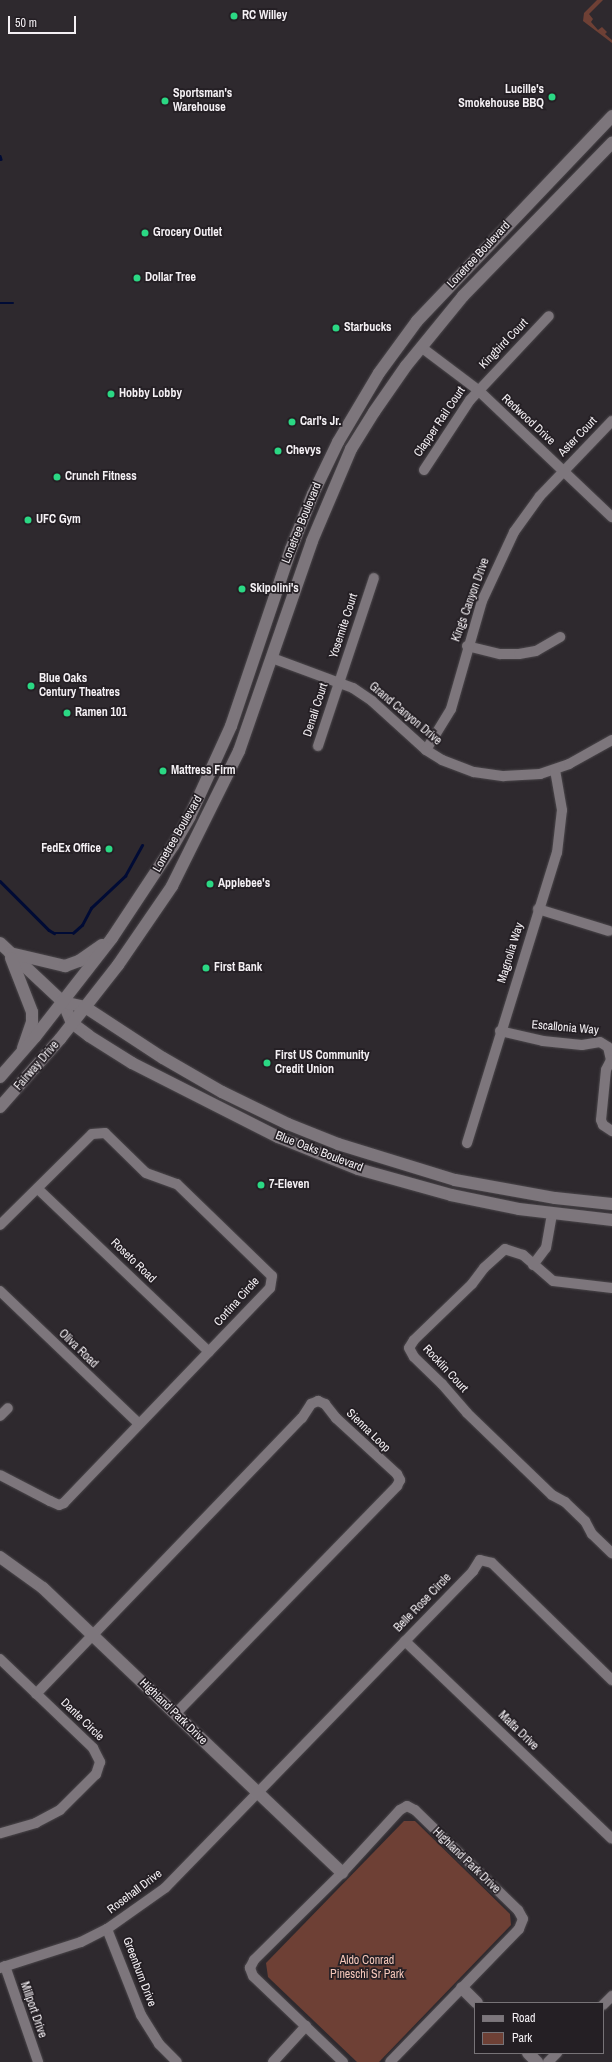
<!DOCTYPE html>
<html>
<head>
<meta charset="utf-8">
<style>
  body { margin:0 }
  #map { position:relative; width:612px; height:2062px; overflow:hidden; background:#2e292e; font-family:"Archivo Narrow",sans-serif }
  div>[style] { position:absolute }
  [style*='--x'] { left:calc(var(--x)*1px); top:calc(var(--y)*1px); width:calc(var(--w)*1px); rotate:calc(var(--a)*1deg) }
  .green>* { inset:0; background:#6e4035 }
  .stream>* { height:2.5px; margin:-1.25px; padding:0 1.25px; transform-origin:1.25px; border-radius:1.25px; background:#000b35 }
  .roads { filter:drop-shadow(0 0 1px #4b474b) drop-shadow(0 0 1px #4b474b) }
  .street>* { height:10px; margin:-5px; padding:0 5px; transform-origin:5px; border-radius:5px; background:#7d767c }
  .secondary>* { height:12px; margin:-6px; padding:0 6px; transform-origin:6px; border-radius:6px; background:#7d767c }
  .dots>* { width:11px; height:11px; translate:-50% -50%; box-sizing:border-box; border:2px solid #241f24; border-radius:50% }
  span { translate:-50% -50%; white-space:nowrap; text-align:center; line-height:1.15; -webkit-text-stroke:3.5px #241f24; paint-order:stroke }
  .poi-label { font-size:12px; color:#f4f0f4; font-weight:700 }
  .left { translate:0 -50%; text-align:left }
  .right { translate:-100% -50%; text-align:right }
  .street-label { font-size:12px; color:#f4f0f4 }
  .park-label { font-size:12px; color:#f5c7ba }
  .legend { position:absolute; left:474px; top:2002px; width:130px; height:52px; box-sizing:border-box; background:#241f24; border:1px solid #777377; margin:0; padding:5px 7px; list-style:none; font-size:12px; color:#f4f0f4 }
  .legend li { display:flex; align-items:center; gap:8px; height:20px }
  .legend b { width:20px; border:1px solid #777377 }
  .scale { position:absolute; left:8px; top:16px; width:68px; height:18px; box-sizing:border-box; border:2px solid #f4f0f4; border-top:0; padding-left:5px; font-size:12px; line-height:14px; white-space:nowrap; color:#f4f0f4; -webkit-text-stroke:3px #241f24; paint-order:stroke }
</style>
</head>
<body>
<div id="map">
  <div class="green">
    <i style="clip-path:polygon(597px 0,603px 0,589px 14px,593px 19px,591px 22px,598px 30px,602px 27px,607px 32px,605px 34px,612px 40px,612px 43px,583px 21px,584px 13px)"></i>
    <i style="clip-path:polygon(404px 1821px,415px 1821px,510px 1914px,511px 1925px,379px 2062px,357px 2062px,268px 1977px,266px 1963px)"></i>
  </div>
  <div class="stream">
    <i style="--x:0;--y:156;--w:3;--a:72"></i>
    <i style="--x:0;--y:303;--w:13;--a:0"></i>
    <i style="--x:0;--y:881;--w:69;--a:45"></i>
    <i style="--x:49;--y:930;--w:6;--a:31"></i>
    <i style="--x:54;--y:933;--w:19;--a:0"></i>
    <i style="--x:73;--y:933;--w:12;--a:-42"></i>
    <i style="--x:82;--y:925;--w:19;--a:-62"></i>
    <i style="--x:91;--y:908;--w:47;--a:-43.3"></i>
    <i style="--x:125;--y:876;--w:35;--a:-61"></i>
  </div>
  <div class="roads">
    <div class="street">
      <i style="--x:421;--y:347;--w:71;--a:37"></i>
      <i style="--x:478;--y:390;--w:185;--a:43.5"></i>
      <i style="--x:424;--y:470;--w:84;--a:-56.7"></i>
      <i style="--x:470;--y:400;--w:115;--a:-46.8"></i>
      <i style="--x:467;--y:646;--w:34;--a:14"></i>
      <i style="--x:500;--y:654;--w:19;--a:0"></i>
      <i style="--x:519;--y:654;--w:17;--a:-10"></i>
      <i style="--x:536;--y:651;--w:28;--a:-30"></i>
      <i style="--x:272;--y:658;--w:86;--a:20.3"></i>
      <i style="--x:353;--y:688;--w:23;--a:34"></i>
      <i style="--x:372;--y:701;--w:73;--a:42.2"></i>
      <i style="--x:426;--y:750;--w:19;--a:32"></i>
      <i style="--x:442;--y:760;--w:34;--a:21"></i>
      <i style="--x:474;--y:772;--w:30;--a:8"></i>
      <i style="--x:504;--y:776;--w:36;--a:-3"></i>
      <i style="--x:540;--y:774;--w:31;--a:-19"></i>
      <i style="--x:569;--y:764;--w:49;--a:-29.2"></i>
      <i style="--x:318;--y:746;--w:177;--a:-71.6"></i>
      <i style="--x:426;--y:750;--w:48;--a:-58.6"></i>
      <i style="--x:451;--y:709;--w:112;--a:-74"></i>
      <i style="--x:482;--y:601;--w:76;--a:-65.1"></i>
      <i style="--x:514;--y:532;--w:44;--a:-54.2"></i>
      <i style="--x:540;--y:496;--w:104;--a:-46.2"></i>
      <i style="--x:538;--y:909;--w:74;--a:17.2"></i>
      <i style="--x:500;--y:1031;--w:44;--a:13.1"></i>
      <i style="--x:543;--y:1041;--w:39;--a:6"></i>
      <i style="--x:582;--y:1045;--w:18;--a:-9"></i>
      <i style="--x:600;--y:1042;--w:9;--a:32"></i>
      <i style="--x:608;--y:1047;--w:13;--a:77"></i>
      <i style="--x:611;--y:1060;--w:11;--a:117"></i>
      <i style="--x:606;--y:1070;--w:50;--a:95.7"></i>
      <i style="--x:601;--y:1120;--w:5;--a:68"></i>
      <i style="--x:603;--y:1125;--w:11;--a:34"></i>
      <i style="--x:467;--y:1143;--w:304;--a:-72.8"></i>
      <i style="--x:557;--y:853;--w:43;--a:-83.4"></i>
      <i style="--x:562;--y:810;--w:41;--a:-99.9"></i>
      <i style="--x:38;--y:1189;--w:236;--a:43.6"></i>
      <i style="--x:0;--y:1225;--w:129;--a:-44.7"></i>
      <i style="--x:92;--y:1134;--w:13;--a:-4"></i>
      <i style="--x:105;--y:1133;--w:57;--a:44.3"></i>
      <i style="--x:146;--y:1173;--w:33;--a:20"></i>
      <i style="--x:177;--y:1184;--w:132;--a:44.1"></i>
      <i style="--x:272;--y:1276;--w:12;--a:99"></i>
      <i style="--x:270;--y:1288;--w:298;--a:133.8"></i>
      <i style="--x:64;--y:1503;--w:5;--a:158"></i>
      <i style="--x:59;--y:1505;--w:10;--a:-156"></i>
      <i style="--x:50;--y:1501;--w:56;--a:-152.5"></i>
      <i style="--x:533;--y:1265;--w:21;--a:-53"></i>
      <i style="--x:546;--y:1248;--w:35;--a:-80"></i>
      <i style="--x:612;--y:1288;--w:59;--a:-173.2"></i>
      <i style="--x:553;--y:1281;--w:40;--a:-139"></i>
      <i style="--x:523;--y:1255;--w:19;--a:-162"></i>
      <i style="--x:505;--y:1249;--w:28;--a:138"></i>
      <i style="--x:484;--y:1268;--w:20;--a:127"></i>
      <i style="--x:472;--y:1284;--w:81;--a:136"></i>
      <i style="--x:414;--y:1340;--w:9;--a:122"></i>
      <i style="--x:409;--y:1348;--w:10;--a:61"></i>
      <i style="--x:414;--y:1357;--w:39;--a:44"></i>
      <i style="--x:442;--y:1384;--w:38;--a:49"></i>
      <i style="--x:467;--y:1413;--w:118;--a:44"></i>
      <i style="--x:552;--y:1495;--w:15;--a:28"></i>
      <i style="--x:565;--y:1502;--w:28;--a:44"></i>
      <i style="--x:585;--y:1521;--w:15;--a:62"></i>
      <i style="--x:592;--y:1534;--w:28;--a:44"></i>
      <i style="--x:0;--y:1291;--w:192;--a:43.7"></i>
      <i style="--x:0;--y:1416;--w:11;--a:-45"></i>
      <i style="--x:405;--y:1641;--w:286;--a:43.7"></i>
      <i style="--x:0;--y:1659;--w:129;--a:43.7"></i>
      <i style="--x:93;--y:1748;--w:16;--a:63"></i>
      <i style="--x:100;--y:1762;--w:13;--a:108"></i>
      <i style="--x:96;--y:1774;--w:51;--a:135"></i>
      <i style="--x:60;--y:1810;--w:27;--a:152"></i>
      <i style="--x:36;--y:1823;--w:37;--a:164"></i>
      <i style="--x:36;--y:1694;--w:383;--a:-46.1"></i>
      <i style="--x:302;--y:1418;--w:17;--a:-57"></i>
      <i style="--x:311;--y:1404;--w:8;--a:-23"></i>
      <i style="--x:318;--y:1401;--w:8;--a:23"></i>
      <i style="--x:325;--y:1404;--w:18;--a:52"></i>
      <i style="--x:336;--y:1418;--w:83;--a:42.6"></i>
      <i style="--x:397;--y:1474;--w:7;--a:63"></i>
      <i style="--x:400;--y:1480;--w:7;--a:117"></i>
      <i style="--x:397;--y:1486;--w:318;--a:134.2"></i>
      <i style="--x:107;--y:1929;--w:92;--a:68.4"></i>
      <i style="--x:141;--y:2015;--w:34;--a:58"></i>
      <i style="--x:159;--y:2044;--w:25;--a:45"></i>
      <i style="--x:5;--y:1966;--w:102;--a:71"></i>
      <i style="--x:0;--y:1968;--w:85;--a:-17.8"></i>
      <i style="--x:81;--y:1942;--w:29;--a:-27"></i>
      <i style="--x:107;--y:1929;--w:71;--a:-35.3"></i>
      <i style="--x:165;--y:1888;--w:442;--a:-45.8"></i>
      <i style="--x:473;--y:1571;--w:13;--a:-58"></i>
      <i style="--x:480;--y:1560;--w:12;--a:14"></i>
      <i style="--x:492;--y:1563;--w:168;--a:44.3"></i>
      <i style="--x:603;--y:2005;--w:13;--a:-45"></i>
      <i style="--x:273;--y:2062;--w:49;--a:-47.5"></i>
      <i style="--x:343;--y:2062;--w:124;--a:-136.3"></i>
      <i style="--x:253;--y:1976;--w:9;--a:-111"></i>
      <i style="--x:250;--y:1968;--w:9;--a:-63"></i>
      <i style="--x:254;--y:1960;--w:124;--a:-44.7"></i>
      <i style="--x:342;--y:1873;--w:86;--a:-47.4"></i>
      <i style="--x:400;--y:1810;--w:8;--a:-30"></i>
      <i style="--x:407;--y:1806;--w:9;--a:27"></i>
      <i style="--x:415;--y:1810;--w:144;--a:44.2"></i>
      <i style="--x:518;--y:1910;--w:10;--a:61"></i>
      <i style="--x:523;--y:1919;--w:11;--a:112"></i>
      <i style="--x:519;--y:1929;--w:185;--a:134.1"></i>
      <i style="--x:548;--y:2062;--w:13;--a:-45"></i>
    </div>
    <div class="secondary">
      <i style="--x:0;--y:943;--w:86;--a:43.1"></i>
      <i style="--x:63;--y:1002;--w:23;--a:67"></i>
      <i style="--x:72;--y:1023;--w:21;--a:37"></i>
      <i style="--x:89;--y:1036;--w:51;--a:32.1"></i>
      <i style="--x:132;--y:1063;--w:164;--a:26.9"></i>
      <i style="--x:278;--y:1137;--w:86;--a:21.8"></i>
      <i style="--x:358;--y:1169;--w:97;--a:15.6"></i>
      <i style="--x:451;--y:1195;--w:69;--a:11.6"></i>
      <i style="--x:519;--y:1209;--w:94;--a:6.7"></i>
      <i style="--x:10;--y:953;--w:57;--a:13.3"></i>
      <i style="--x:65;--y:966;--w:15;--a:-20"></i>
      <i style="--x:79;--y:961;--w:28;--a:-35"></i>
      <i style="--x:11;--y:958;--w:58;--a:68.7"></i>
      <i style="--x:32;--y:1012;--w:10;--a:90"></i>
      <i style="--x:32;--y:1022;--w:28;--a:109"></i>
      <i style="--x:63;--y:1002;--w:23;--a:13"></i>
      <i style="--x:85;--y:1007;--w:93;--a:33.2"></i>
      <i style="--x:163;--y:1058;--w:68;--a:30"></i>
      <i style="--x:222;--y:1092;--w:73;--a:25.9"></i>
      <i style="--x:288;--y:1124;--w:54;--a:21.8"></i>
      <i style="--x:338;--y:1144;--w:122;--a:17.1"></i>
      <i style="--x:455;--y:1180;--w:102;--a:10.2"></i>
      <i style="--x:555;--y:1198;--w:57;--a:6"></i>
      <i style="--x:0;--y:1077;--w:53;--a:-48.8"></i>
      <i style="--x:35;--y:1037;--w:125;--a:-52.1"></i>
      <i style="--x:112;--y:938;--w:110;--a:-56.5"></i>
      <i style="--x:173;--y:846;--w:34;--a:-60"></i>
      <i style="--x:190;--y:816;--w:99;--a:-65.5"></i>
      <i style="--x:231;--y:726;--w:187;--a:-71.3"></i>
      <i style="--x:291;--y:549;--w:59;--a:-68.2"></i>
      <i style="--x:313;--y:494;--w:58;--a:-64.3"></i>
      <i style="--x:338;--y:442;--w:80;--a:-59.3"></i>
      <i style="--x:379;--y:373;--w:64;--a:-53.8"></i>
      <i style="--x:417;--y:321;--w:283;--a:-46.4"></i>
      <i style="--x:0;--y:1107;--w:91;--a:-48.6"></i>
      <i style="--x:60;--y:1039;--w:94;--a:-51.9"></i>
      <i style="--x:118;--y:965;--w:96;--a:-55.6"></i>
      <i style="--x:172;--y:886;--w:151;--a:-63.6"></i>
      <i style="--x:239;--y:751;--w:222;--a:-70.8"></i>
      <i style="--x:312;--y:541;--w:100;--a:-67"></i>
      <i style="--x:351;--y:449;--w:44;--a:-58.1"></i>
      <i style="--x:374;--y:412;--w:56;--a:-55.2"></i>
      <i style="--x:406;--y:366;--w:90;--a:-50.8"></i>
      <i style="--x:463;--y:296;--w:214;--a:-45.8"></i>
      <i style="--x:0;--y:1557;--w:53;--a:35.8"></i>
      <i style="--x:43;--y:1588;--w:413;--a:43.6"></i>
      <i style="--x:462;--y:1988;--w:21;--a:45"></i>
      <i style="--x:528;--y:2053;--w:13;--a:45"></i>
    </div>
  </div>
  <div class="dots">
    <i style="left:234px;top:16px;background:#2bd884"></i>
    <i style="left:552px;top:97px;background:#2bd884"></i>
    <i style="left:165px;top:101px;background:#2bd884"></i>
    <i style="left:145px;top:233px;background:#2bd884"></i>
    <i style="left:137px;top:278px;background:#2bd884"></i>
    <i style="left:336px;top:328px;background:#2bd884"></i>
    <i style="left:111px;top:394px;background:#2bd884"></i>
    <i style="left:292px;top:422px;background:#2bd884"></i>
    <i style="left:278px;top:451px;background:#2bd884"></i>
    <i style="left:57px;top:477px;background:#2bd884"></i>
    <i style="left:28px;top:520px;background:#2bd884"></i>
    <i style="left:242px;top:589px;background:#2bd884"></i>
    <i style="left:31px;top:686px;background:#2bd884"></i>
    <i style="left:67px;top:713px;background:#2bd884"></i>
    <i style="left:163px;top:771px;background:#2bd884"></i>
    <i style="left:109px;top:849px;background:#2bd884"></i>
    <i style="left:210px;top:884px;background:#2bd884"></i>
    <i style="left:206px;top:968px;background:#2bd884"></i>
    <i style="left:267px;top:1063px;background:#2bd884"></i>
    <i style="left:261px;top:1185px;background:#2bd884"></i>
  </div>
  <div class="poi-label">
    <span class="left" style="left:242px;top:16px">RC Willey</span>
    <span class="right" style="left:544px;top:97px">Lucille's<br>Smokehouse BBQ</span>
    <span class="left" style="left:173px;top:101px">Sportsman's<br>Warehouse</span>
    <span class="left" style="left:153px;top:233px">Grocery Outlet</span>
    <span class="left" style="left:145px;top:278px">Dollar Tree</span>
    <span class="left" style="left:344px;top:328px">Starbucks</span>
    <span class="left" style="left:119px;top:394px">Hobby Lobby</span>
    <span class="left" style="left:300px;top:422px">Carl's Jr.</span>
    <span class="left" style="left:286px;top:451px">Chevys</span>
    <span class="left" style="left:65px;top:477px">Crunch Fitness</span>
    <span class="left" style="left:36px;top:520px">UFC Gym</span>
    <span class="left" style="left:250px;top:589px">Skipolini's</span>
    <span class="left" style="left:39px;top:686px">Blue Oaks<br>Century Theatres</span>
    <span class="left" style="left:75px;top:713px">Ramen 101</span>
    <span class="left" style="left:171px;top:771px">Mattress Firm</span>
    <span class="right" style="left:101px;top:849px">FedEx Office</span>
    <span class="left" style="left:218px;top:884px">Applebee's</span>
    <span class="left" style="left:214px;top:968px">First Bank</span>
    <span class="left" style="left:275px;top:1063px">First US Community<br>Credit Union</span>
    <span class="left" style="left:269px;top:1185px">7-Eleven</span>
  </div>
  <div class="street-label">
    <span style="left:479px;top:255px;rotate:-47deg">Lonetree Boulevard</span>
    <span style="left:504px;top:344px;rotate:-46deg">Kingbird Court</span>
    <span style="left:528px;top:420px;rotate:43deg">Redwood Drive</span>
    <span style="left:440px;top:422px;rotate:-56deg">Clapper Rail Court</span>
    <span style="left:578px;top:437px;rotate:-46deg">Aster Court</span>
    <span style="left:302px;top:523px;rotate:-68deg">Lonetree Boulevard</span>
    <span style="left:471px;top:600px;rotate:-70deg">Kings Canyon Drive</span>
    <span style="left:344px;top:626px;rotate:-72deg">Yosemite Court</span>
    <span style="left:316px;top:710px;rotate:-72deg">Denali Court</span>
    <span style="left:405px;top:714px;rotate:40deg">Grand Canyon Drive</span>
    <span style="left:178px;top:834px;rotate:-60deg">Lonetree Boulevard</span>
    <span style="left:511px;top:953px;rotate:-73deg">Magnolia Way</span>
    <span style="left:565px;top:1028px;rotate:5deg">Escallonia Way</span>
    <span style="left:37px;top:1066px;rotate:-49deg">Fairway Drive</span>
    <span style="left:319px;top:1152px;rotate:21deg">Blue Oaks Boulevard</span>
    <span style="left:133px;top:1261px;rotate:44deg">Roseto Road</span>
    <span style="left:237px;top:1302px;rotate:-48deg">Cortina Circle</span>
    <span style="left:78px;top:1349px;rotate:44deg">Oliva Road</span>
    <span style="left:445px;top:1369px;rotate:47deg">Rocklin Court</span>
    <span style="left:368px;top:1431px;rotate:44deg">Sienna Loop</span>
    <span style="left:423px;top:1603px;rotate:-46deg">Belle Rose Circle</span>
    <span style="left:173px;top:1712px;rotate:44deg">Highland Park Drive</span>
    <span style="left:82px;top:1720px;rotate:44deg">Dante Circle</span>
    <span style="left:518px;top:1731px;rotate:44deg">Malta Drive</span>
    <span style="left:466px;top:1861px;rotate:44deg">Highland Park Drive</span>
    <span style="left:135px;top:1892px;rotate:-37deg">Rosehall Drive</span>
    <span style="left:139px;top:1972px;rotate:69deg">Greenburn Drive</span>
    <span style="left:33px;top:2010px;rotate:71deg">Millport Drive</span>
  </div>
  <div class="park-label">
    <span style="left:367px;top:1968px">Aldo Conrad<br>Pineschi Sr Park</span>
  </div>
  <ul class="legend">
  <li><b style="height:5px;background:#7d767c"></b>Road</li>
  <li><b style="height:11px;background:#6e4035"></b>Park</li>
  </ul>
  <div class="scale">50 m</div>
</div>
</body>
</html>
